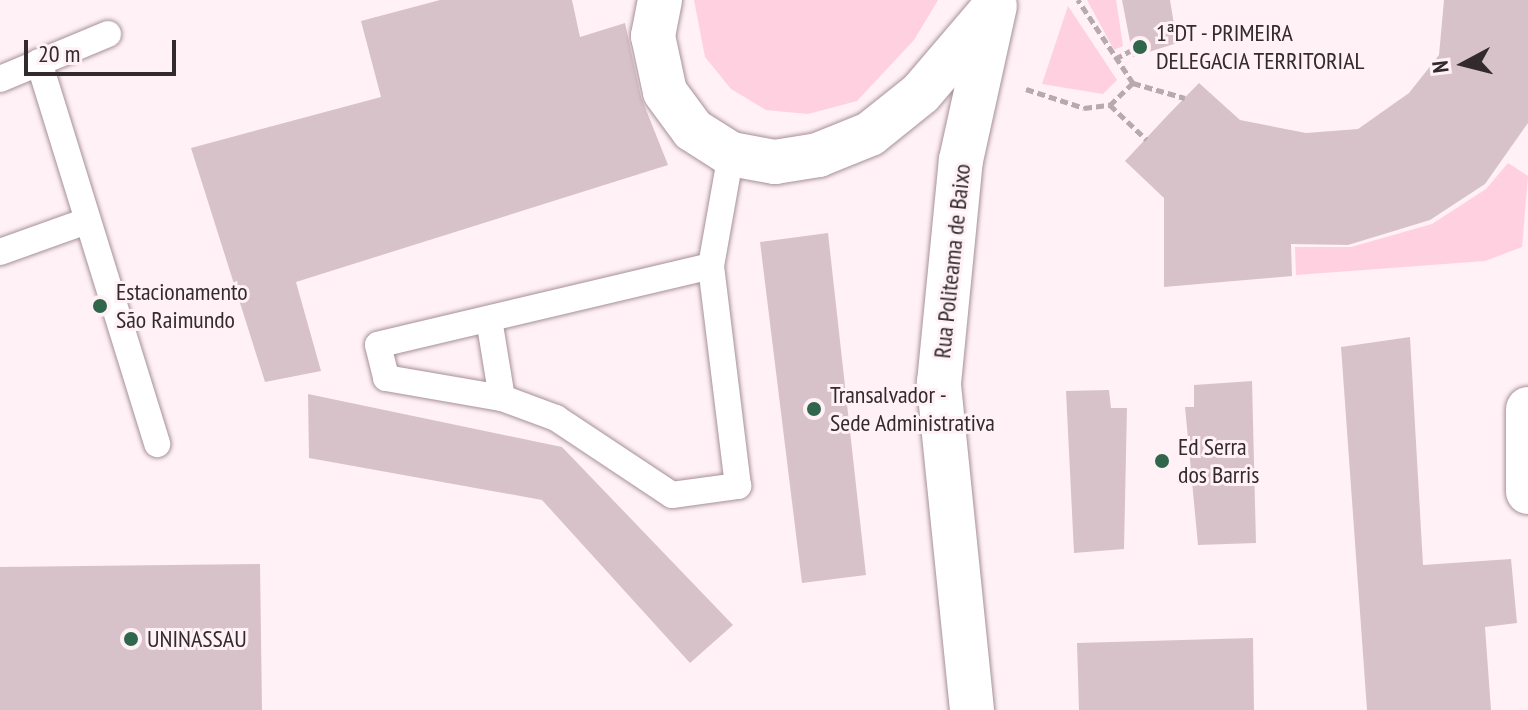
<!DOCTYPE html>
<html>
<head>
<meta charset="utf-8">
<style>
  body { margin:0 }
  #map { position:relative; width:1528px; height:710px; overflow:hidden; background:#fff1f5; font-family:"PT Sans Narrow",sans-serif }
  div>[style] { position:absolute }
  [style*='--x'] { left:calc(var(--x)*1px); top:calc(var(--y)*1px); width:calc(var(--w)*1px); rotate:calc(var(--a)*1deg) }
  .green>* { inset:0; background:#ffd0e0 }
  .building>* { inset:0; background:#d8c2c9 }
  .path>* { height:5px; margin-top:-2.5px; transform-origin:0; background:repeating-linear-gradient(90deg,#b6aaae 0 8px,transparent 0 12px) }
  .roads { filter:drop-shadow(0 0 2px #a69198) drop-shadow(0 0 2px #a69198) }
  .lane>* { height:26px; margin:-13px; padding:0 13px; transform-origin:13px; border-radius:13px; background:#fff }
  .street>* { height:44px; margin:-22px; padding:0 22px; transform-origin:22px; border-radius:22px; background:#fff }
  .secondary>* { height:44px; margin:-22px; padding:0 22px; transform-origin:22px; border-radius:22px; background:#fff }
  .dots>* { width:22px; height:22px; translate:-50% -50%; box-sizing:border-box; border:4px solid #fff1f5; border-radius:50% }
  span { translate:-50% -50%; white-space:nowrap; text-align:center; line-height:1.15; -webkit-text-stroke:6px #fff1f5; paint-order:stroke }
  .poi-label { font-size:24px; color:#322a2d }
  .left { translate:0 -50%; text-align:left }
  .street-label { font-size:24px; color:#322a2d }
  .north { position:absolute; left:1424px; top:24px; width:80px; height:80px; -webkit-text-stroke:6px #fff1f5; paint-order:stroke; rotate:263deg; font-size:22px; font-weight:700; line-height:32px; text-align:center; color:#322a2d }
  .north::after { content:''; display:block; margin:auto; width:28px; height:36px; background:#322a2d; clip-path:polygon(50% 0,100% 100%,50% 72%,0 100%) }
  .scale { position:absolute; left:24px; top:40px; width:152px; height:36px; box-sizing:border-box; border:4px solid #322a2d; border-top:0; padding-left:10px; font-size:24px; line-height:28px; white-space:nowrap; color:#322a2d; -webkit-text-stroke:6px #fff1f5; paint-order:stroke }
</style>
</head>
<body>
<div id="map">
  <div class="green">
    <i style="clip-path:polygon(694px 0,938px 0,914px 40px,857px 101px,808px 114px,766px 110px,731px 89px,705px 57px)"></i>
    <i style="clip-path:polygon(1087px 0,1116px 0,1123px 46px,1114px 50px)"></i>
    <i style="clip-path:polygon(1068px 6px,1117px 80px,1103px 94px,1042px 84px)"></i>
    <i style="clip-path:polygon(1508px 163px,1528px 176px,1522px 247px,1485px 261px,1296px 275px,1295px 247px,1351px 247px,1432px 224px,1486px 189px)"></i>
  </div>
  <div class="building">
    <i style="clip-path:polygon(440px 0,572px 0,580px 37px,625px 23px,641px 97px,668px 165px,296px 282px,321px 371px,265px 382px,191px 148px,381px 97px,361px 21px)"></i>
    <i style="clip-path:polygon(1122px 0,1170px 0,1177px 43px,1133px 57px)"></i>
    <i style="clip-path:polygon(1444px 0,1528px 0,1528px 123px,1485px 184px,1430px 220px,1348px 245px,1291px 244px,1292px 276px,1164px 287px,1164px 198px,1125px 161px,1166px 117px,1199px 83px,1240px 120px,1306px 133px,1358px 129px,1409px 93px,1439px 55px)"></i>
    <i style="clip-path:polygon(828px 233px,866px 575px,802px 583px,760px 242px)"></i>
    <i style="clip-path:polygon(1410px 337px,1423px 565px,1511px 559px,1517px 623px,1485px 627px,1491px 710px,1367px 710px,1341px 347px)"></i>
    <i style="clip-path:polygon(1252px 381px,1256px 543px,1198px 545px,1185px 407px,1194px 407px,1194px 385px)"></i>
    <i style="clip-path:polygon(1109px 390px,1111px 408px,1127px 408px,1124px 549px,1074px 553px,1066px 391px)"></i>
    <i style="clip-path:polygon(308px 394px,562px 447px,733px 625px,690px 663px,542px 500px,309px 458px)"></i>
    <i style="clip-path:polygon(260px 564px,262px 710px,0 710px,0 567px)"></i>
    <i style="clip-path:polygon(1253px 638px,1254px 710px,1079px 710px,1077px 643px)"></i>
  </div>
  <div class="path">
    <i style="--x:1115;--y:59;--w:19;--a:-28"></i>
    <i style="--x:1133;--y:83;--w:54;--a:16.1"></i>
    <i style="--x:1026;--y:89;--w:61;--a:18.1"></i>
    <i style="--x:1084;--y:108;--w:26;--a:-7"></i>
    <i style="--x:1110;--y:105;--w:32;--a:-44"></i>
    <i style="--x:1133;--y:83;--w:100;--a:-123.5"></i>
    <i style="--x:1110;--y:105;--w:50;--a:43.4"></i>
  </div>
  <div class="roads">
    <div class="lane">
      <i style="--x:39;--y:62;--w:400;--a:72.8"></i>
      <i style="--x:0;--y:79;--w:117;--a:-22.6"></i>
      <i style="--x:0;--y:252;--w:89;--a:-19.7"></i>
      <i style="--x:711;--y:266;--w:342;--a:166.7"></i>
      <i style="--x:378;--y:345;--w:34;--a:76"></i>
      <i style="--x:386;--y:378;--w:118;--a:9.8"></i>
      <i style="--x:502;--y:398;--w:58;--a:20.3"></i>
      <i style="--x:556;--y:418;--w:139;--a:33.6"></i>
      <i style="--x:672;--y:495;--w:67;--a:-7.8"></i>
      <i style="--x:738;--y:486;--w:222;--a:-97"></i>
      <i style="--x:711;--y:266;--w:114;--a:-79.9"></i>
      <i style="--x:489;--y:319;--w:80;--a:80.7"></i>
    </div>
    <div class="street">
      <i style="--x:1528;--y:409;--w:83;--a:90"></i>
    </div>
    <div class="secondary">
      <i style="--x:660;--y:0;--w:37;--a:101"></i>
      <i style="--x:653;--y:36;--w:57;--a:77.9"></i>
      <i style="--x:665;--y:92;--w:47;--a:53.6"></i>
      <i style="--x:693;--y:130;--w:45;--a:32.3"></i>
      <i style="--x:731;--y:154;--w:45;--a:10.3"></i>
      <i style="--x:775;--y:162;--w:44;--a:-9.2"></i>
      <i style="--x:818;--y:155;--w:56;--a:-22"></i>
      <i style="--x:870;--y:134;--w:65;--a:-38.8"></i>
      <i style="--x:921;--y:93;--w:109;--a:-49.5"></i>
      <i style="--x:972;--y:710;--w:329;--a:-95.8"></i>
      <i style="--x:939;--y:383;--w:224;--a:-84.4"></i>
      <i style="--x:961;--y:160;--w:158;--a:-77.6"></i>
    </div>
  </div>
  <div class="dots">
    <i style="left:1140px;top:47px;background:#30664c"></i>
    <i style="left:100px;top:306px;background:#30664c"></i>
    <i style="left:814px;top:409px;background:#30664c"></i>
    <i style="left:1162px;top:461px;background:#30664c"></i>
    <i style="left:131px;top:639px;background:#30664c"></i>
  </div>
  <div class="poi-label">
    <span class="left" style="left:1156px;top:47px">1ªDT - PRIMEIRA<br>DELEGACIA TERRITORIAL</span>
    <span class="left" style="left:116px;top:306px">Estacionamento<br>São Raimundo</span>
    <span class="left" style="left:830px;top:409px">Transalvador -<br>Sede Administrativa</span>
    <span class="left" style="left:1178px;top:461px">Ed Serra<br>dos Barris</span>
    <span class="left" style="left:147px;top:639px">UNINASSAU</span>
  </div>
  <div class="street-label">
    <span style="left:952px;top:261px;rotate:-84deg">Rua Politeama de Baixo</span>
  </div>
  <div class="north">N</div>
  <div class="scale">20 m</div>
</div>
</body>
</html>
